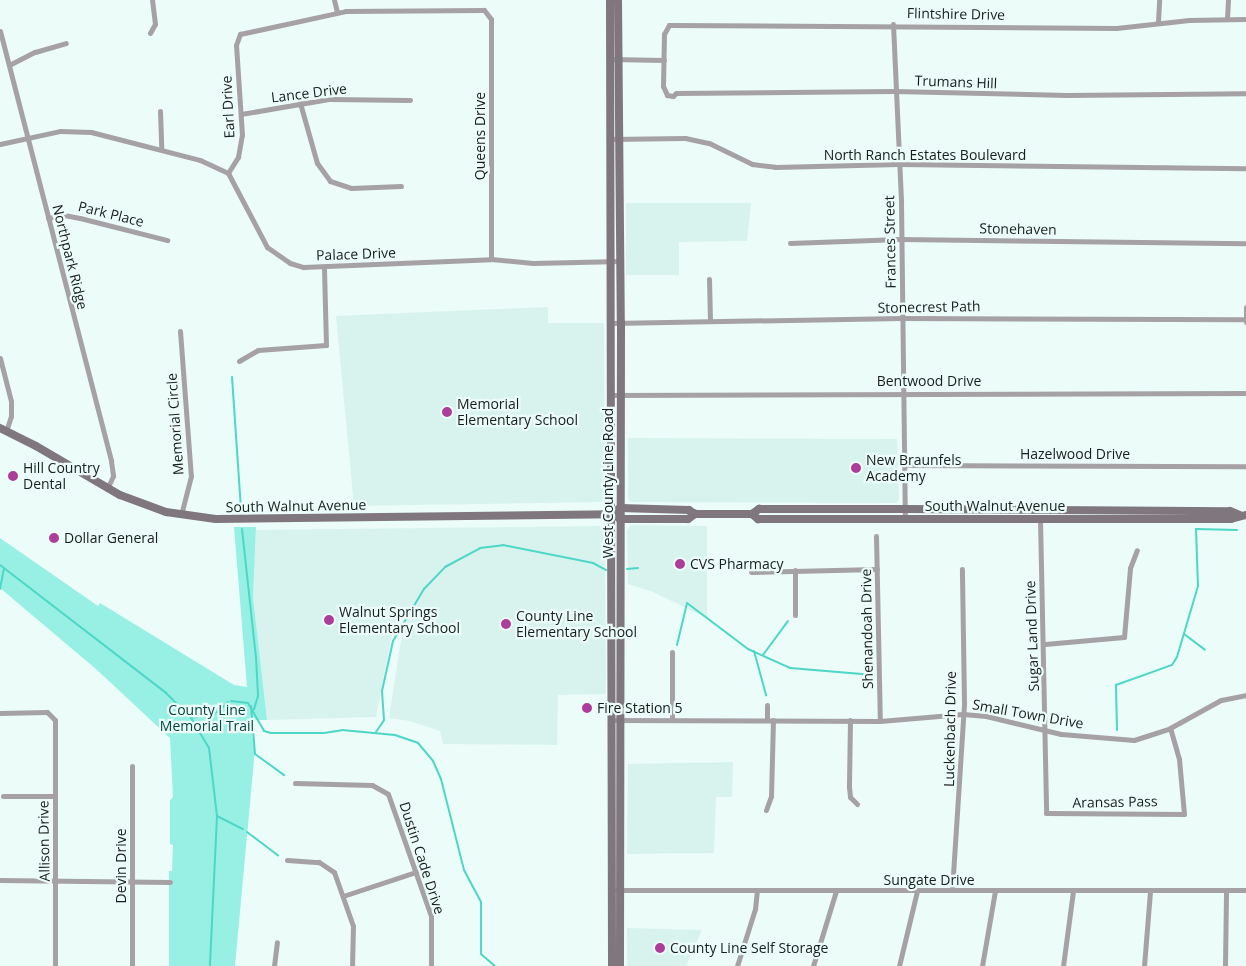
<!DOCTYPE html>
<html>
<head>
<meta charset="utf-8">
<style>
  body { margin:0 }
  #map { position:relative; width:1246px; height:966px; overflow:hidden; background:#ebfcf9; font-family:"Open Sans",sans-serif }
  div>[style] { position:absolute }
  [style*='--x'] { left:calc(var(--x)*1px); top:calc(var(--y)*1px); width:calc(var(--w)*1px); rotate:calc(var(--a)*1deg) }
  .built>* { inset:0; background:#d8f3ee }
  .green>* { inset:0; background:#97f0e3 }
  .stream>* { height:2px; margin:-1px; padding:0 1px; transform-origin:1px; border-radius:1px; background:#4cd7c7 }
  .street>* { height:5px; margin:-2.5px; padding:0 2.5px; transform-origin:2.5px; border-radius:2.5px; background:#a6a1a5 }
  .secondary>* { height:8px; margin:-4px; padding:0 4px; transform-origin:4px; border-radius:4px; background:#7f777d }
  .dots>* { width:14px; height:14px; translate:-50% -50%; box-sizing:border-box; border:2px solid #ebfcf9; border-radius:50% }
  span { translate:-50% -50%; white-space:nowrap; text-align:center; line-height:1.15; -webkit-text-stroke:4.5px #ebfcf9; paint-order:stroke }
  .street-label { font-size:14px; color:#181e1d }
  .poi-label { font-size:14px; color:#181e1d }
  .left { translate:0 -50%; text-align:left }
  .park-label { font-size:14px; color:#06463f }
</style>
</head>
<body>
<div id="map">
  <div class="built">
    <i style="clip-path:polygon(626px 203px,751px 203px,747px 241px,679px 242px,679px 275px,626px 275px)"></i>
    <i style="clip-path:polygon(548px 307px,548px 323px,604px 323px,605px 498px,601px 502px,354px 506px,336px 316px)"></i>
    <i style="clip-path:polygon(628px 438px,897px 439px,899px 499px,897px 503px,631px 502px,628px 499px)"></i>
    <i style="clip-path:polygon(631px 525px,707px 526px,707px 618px,653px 592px,628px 584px,627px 530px)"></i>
    <i style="clip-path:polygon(602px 526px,605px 529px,606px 694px,558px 695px,557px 745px,443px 744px,440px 731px,410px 721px,389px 718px,400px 646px,411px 605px,391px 638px,376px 717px,267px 720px,253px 597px,256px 530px)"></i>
    <i style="clip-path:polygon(733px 762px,732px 797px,716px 797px,714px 853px,627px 854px,628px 764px)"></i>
    <i style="clip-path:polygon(627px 928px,702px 930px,686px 966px,627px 966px)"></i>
  </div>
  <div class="green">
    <i style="clip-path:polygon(234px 527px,256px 527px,253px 597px,267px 720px,249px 720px,255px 749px,235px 966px,169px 966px,169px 871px,172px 871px,173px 845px,170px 844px,170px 800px,173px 797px,170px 738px,96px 669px,0 588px,0 538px,98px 606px,100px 603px,234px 685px,247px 687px)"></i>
  </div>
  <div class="stream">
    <i style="--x:232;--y:377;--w:131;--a:86.1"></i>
    <i style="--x:242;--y:529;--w:129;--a:83.8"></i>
    <i style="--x:256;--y:657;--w:39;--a:87"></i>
    <i style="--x:258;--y:696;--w:14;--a:107"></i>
    <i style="--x:0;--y:565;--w:210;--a:37.6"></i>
    <i style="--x:166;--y:693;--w:35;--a:45"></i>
    <i style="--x:191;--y:718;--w:35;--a:59"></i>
    <i style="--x:209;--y:748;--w:68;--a:83.3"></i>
    <i style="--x:217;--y:816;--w:150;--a:92.7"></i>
    <i style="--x:627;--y:569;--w:11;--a:-5"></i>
    <i style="--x:0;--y:589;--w:20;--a:-79"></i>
    <i style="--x:1184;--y:634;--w:26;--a:37"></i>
    <i style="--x:677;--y:645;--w:43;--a:-76.6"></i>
    <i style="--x:687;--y:603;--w:76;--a:37"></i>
    <i style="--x:748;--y:649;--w:46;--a:24.3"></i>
    <i style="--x:790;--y:668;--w:84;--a:4.8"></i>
    <i style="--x:754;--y:651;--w:46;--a:74.7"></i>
    <i style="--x:763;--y:655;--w:42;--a:-53.7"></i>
    <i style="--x:231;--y:701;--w:17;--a:7"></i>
    <i style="--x:248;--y:703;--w:32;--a:60"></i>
    <i style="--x:264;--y:731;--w:7;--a:16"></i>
    <i style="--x:271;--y:733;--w:53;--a:0"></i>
    <i style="--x:324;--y:733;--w:18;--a:-9"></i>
    <i style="--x:342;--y:730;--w:53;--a:5.4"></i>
    <i style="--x:395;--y:735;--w:24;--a:19"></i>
    <i style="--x:418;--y:743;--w:23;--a:50"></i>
    <i style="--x:433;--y:761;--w:20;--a:66"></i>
    <i style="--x:441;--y:779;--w:94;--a:75.8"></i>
    <i style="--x:464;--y:870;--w:36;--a:62"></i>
    <i style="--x:481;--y:902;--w:52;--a:90"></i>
    <i style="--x:481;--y:954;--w:18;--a:41"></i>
    <i style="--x:251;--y:706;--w:48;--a:85.2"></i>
    <i style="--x:255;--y:754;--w:36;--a:36"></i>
    <i style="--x:191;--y:718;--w:28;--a:-13"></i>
    <i style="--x:218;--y:712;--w:14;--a:-45"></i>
    <i style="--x:1117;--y:730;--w:45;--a:-91.3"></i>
    <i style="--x:1116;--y:685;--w:59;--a:-19.7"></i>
    <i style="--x:1172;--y:665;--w:9;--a:-58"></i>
    <i style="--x:1177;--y:657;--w:74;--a:-73.5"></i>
    <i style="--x:1198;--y:586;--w:57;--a:-92"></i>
    <i style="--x:1196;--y:529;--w:41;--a:1.4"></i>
    <i style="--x:376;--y:732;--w:14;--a:-56"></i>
    <i style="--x:384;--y:720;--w:29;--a:-94"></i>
    <i style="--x:382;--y:691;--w:51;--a:-77.6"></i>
    <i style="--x:393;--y:641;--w:61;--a:-59.2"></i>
    <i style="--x:424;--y:589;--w:30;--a:-46"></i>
    <i style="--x:445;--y:567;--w:40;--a:-28"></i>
    <i style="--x:480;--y:548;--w:23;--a:-7"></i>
    <i style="--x:503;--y:545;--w:92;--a:11.3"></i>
    <i style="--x:593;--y:563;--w:15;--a:28"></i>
    <i style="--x:217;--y:816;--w:29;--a:27"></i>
    <i style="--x:247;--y:832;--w:39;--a:37"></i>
  </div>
  <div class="street">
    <i style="--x:334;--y:0;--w:12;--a:76"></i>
    <i style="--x:1227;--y:19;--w:19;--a:-87"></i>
    <i style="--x:1246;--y:19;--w:57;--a:179"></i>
    <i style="--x:1189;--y:20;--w:73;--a:173.7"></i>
    <i style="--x:1116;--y:28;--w:447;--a:-179.6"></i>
    <i style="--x:669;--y:25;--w:10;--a:119"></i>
    <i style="--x:664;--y:34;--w:52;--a:91.1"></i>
    <i style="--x:663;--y:86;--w:10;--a:66"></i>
    <i style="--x:667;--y:95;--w:6;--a:9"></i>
    <i style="--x:673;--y:96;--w:4;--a:-45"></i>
    <i style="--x:676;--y:93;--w:218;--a:-0.5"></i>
    <i style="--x:894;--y:91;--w:173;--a:1.3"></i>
    <i style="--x:1067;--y:95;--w:179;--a:-0.6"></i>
    <i style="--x:1158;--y:22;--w:22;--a:-87"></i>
    <i style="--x:893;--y:24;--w:178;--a:87.4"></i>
    <i style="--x:901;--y:202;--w:317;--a:89.3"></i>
    <i style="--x:0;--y:31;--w:444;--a:75.5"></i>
    <i style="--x:111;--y:461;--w:15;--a:82"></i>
    <i style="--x:113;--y:476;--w:14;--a:115"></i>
    <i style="--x:150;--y:33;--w:10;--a:-61"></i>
    <i style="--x:155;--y:24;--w:24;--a:-97"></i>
    <i style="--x:610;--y:59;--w:54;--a:1.1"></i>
    <i style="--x:9;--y:65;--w:29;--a:-27"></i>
    <i style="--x:35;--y:52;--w:32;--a:-16"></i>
    <i style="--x:300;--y:103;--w:62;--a:74.2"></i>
    <i style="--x:317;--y:163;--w:22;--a:54"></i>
    <i style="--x:330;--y:181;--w:22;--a:18"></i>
    <i style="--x:351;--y:188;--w:50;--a:-2.3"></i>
    <i style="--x:160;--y:111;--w:38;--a:88"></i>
    <i style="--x:241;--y:114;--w:89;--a:-9.7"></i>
    <i style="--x:329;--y:99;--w:81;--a:0.7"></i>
    <i style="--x:610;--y:139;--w:75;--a:-0.8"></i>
    <i style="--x:685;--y:138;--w:25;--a:12"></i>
    <i style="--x:709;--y:143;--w:48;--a:26"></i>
    <i style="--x:752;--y:164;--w:23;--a:7"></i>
    <i style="--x:775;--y:167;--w:124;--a:-1.4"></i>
    <i style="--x:899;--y:164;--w:347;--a:0.7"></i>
    <i style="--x:0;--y:144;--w:61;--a:-12.2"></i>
    <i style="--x:60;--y:131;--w:31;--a:2"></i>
    <i style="--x:91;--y:132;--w:113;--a:14.4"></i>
    <i style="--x:200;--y:160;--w:31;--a:25"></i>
    <i style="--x:228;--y:173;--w:84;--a:62.2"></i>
    <i style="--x:267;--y:247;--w:28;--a:35"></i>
    <i style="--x:290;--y:263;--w:14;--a:17"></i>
    <i style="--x:303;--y:267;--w:188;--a:-2.4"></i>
    <i style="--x:491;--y:259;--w:42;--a:5.4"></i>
    <i style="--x:533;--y:263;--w:88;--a:-1.3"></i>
    <i style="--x:228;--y:173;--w:19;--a:-58"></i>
    <i style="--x:238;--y:157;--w:22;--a:-80"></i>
    <i style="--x:242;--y:135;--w:90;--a:-93.8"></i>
    <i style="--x:236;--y:45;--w:12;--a:-70"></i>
    <i style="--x:240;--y:34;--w:108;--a:-12.2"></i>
    <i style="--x:346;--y:11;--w:138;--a:-0.4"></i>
    <i style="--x:484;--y:10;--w:11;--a:52"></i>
    <i style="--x:491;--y:19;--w:240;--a:90"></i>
    <i style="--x:48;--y:218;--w:16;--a:-11"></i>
    <i style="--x:64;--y:215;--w:16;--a:11"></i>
    <i style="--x:80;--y:218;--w:90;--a:14.2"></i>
    <i style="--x:790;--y:243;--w:110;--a:-2.1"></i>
    <i style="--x:900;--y:239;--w:346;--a:0.7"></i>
    <i style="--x:709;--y:279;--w:42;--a:88.6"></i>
    <i style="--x:1246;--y:322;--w:15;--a:-90"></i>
    <i style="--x:612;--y:323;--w:290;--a:-1"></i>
    <i style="--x:902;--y:318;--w:344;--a:0.2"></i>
    <i style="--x:180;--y:331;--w:145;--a:85.7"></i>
    <i style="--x:191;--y:476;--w:40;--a:104.4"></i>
    <i style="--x:0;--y:358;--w:44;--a:75.7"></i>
    <i style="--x:11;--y:401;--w:15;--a:90"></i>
    <i style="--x:11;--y:416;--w:16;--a:108"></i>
    <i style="--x:239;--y:361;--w:22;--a:-30"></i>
    <i style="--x:258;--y:350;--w:68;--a:-4.2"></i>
    <i style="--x:326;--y:345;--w:78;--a:-91.5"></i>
    <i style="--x:612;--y:395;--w:634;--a:-0.18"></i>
    <i style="--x:905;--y:465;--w:341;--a:0.2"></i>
    <i style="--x:1040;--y:519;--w:294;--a:88.8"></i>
    <i style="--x:1046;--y:813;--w:138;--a:0.4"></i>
    <i style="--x:1184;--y:814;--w:55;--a:-95.2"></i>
    <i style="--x:1179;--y:759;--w:32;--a:-106"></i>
    <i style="--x:876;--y:536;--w:185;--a:88.8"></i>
    <i style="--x:795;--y:570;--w:45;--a:90"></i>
    <i style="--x:751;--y:572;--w:126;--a:-1.4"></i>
    <i style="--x:1045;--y:644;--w:79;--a:-5.1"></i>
    <i style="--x:1124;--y:637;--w:69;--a:-85"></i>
    <i style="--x:1130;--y:568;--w:19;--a:-69"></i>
    <i style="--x:0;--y:713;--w:47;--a:-1.2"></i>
    <i style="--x:47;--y:712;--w:11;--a:45"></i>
    <i style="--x:55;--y:720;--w:246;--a:90"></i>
    <i style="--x:613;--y:720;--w:267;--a:0.2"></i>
    <i style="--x:880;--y:721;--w:83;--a:-4.8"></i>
    <i style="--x:963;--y:714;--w:23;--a:5"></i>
    <i style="--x:986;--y:716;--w:77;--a:13.5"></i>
    <i style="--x:1061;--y:734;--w:73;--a:4.7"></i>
    <i style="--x:1134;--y:740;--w:38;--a:-18"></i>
    <i style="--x:1170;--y:728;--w:58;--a:-28.8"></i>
    <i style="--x:1221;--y:700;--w:25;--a:-11"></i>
    <i style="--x:672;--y:720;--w:68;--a:-90"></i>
    <i style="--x:767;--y:720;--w:15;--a:-90"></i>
    <i style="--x:850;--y:720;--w:67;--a:90.9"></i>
    <i style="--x:849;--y:787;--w:10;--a:84"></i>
    <i style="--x:850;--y:797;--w:10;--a:45"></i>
    <i style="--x:295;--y:783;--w:77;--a:1.5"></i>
    <i style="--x:372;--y:785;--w:18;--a:29"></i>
    <i style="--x:388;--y:794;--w:129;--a:70.6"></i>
    <i style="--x:431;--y:916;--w:50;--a:90"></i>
    <i style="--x:3;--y:796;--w:51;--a:0"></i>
    <i style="--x:766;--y:810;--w:15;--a:-70"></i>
    <i style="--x:771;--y:796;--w:76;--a:-88.5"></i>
    <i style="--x:287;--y:860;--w:32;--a:4"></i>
    <i style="--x:319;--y:862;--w:18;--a:34"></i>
    <i style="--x:334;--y:872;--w:57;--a:70.6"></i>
    <i style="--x:353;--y:926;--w:40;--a:91.4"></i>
    <i style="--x:0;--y:880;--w:170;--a:0.7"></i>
    <i style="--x:617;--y:890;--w:629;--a:0"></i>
    <i style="--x:952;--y:890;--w:188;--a:-86.3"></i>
    <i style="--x:964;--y:702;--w:133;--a:-90.9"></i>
    <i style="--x:343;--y:896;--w:77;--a:-18.2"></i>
    <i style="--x:132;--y:966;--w:200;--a:-90"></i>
    <i style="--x:274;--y:966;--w:24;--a:-83"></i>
    <i style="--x:737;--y:966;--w:60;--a:-72.5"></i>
    <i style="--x:755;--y:909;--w:18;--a:-84"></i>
    <i style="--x:813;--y:966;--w:78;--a:-73"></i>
    <i style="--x:899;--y:966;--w:77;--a:-76.5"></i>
    <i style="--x:982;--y:966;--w:76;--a:-80.2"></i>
    <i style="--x:1063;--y:966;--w:76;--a:-82.4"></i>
    <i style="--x:1144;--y:966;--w:75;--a:-85.4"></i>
    <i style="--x:1225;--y:966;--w:75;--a:-89.2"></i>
  </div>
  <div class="secondary">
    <i style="--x:610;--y:0;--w:966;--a:89.88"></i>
    <i style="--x:618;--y:0;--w:323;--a:89.5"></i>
    <i style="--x:621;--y:323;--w:643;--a:90.09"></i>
    <i style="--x:0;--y:428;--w:40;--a:26.6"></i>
    <i style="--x:36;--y:446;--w:97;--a:30.3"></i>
    <i style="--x:120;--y:495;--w:49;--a:20.3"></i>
    <i style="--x:166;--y:512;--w:50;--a:8"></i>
    <i style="--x:216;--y:519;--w:396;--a:-0.7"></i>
    <i style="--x:612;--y:514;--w:10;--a:-37"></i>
    <i style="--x:620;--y:508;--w:69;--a:1.7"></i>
    <i style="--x:689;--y:510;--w:7;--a:34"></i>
    <i style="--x:695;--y:514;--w:57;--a:0"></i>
    <i style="--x:752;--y:514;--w:9;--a:-36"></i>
    <i style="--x:759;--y:509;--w:147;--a:0"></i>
    <i style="--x:906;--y:509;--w:324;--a:0.4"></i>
    <i style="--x:1230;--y:511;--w:11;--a:22"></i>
    <i style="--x:752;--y:514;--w:8;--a:40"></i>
    <i style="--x:758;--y:519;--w:473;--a:0"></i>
    <i style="--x:1231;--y:519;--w:16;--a:-15"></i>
    <i style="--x:616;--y:516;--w:5;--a:37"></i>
    <i style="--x:620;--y:519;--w:68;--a:0"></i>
    <i style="--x:688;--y:519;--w:9;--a:-36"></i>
  </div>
  <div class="dots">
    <i style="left:447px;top:412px;background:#ad3d9a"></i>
    <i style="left:856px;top:468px;background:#ad3d9a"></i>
    <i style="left:13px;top:476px;background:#ad3d9a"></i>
    <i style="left:54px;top:538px;background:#ad3d9a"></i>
    <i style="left:680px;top:564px;background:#ad3d9a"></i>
    <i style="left:329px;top:620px;background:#ad3d9a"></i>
    <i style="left:506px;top:624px;background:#ad3d9a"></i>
    <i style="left:587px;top:708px;background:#ad3d9a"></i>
    <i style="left:660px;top:948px;background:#ad3d9a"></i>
  </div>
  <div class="street-label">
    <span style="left:956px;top:14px;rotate:1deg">Flintshire Drive</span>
    <span style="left:956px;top:82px;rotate:2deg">Trumans Hill</span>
    <span style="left:309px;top:93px;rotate:-7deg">Lance Drive</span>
    <span style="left:228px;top:107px;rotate:-93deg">Earl Drive</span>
    <span style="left:480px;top:136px;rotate:-90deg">Queens Drive</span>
    <span style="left:925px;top:155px">North Ranch Estates Boulevard</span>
    <span style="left:111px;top:214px;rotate:14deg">Park Place</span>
    <span style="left:1018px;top:229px;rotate:1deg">Stonehaven</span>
    <span style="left:890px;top:242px;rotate:-91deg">Frances Street</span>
    <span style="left:356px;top:254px;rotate:-2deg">Palace Drive</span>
    <span style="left:70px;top:257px;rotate:76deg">Northpark Ridge</span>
    <span style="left:929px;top:307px;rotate:-1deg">Stonecrest Path</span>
    <span style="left:929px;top:381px">Bentwood Drive</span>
    <span style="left:175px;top:424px;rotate:-94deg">Memorial Circle</span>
    <span style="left:1075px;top:454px">Hazelwood Drive</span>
    <span style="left:608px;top:483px;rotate:-90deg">West County Line Road</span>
    <span style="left:296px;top:506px;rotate:-1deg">South Walnut Avenue</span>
    <span style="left:995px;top:506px">South Walnut Avenue</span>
    <span style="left:867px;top:629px;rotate:-91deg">Shenandoah Drive</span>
    <span style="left:1032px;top:636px;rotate:-92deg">Sugar Land Drive</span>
    <span style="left:1028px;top:714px;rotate:10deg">Small Town Drive</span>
    <span style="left:950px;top:729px;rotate:-89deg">Luckenbach Drive</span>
    <span style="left:1115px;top:802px;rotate:-1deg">Aransas Pass</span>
    <span style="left:44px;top:841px;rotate:-91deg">Allison Drive</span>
    <span style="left:422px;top:858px;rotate:72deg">Dustin Cade Drive</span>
    <span style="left:121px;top:866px;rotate:-90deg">Devin Drive</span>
    <span style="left:929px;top:880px">Sungate Drive</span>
  </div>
  <div class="poi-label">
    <span class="left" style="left:457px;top:412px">Memorial<br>Elementary School</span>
    <span class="left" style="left:866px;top:468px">New Braunfels<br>Academy</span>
    <span class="left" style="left:23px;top:476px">Hill Country<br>Dental</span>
    <span class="left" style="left:64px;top:538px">Dollar General</span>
    <span class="left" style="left:690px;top:564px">CVS Pharmacy</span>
    <span class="left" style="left:339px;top:620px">Walnut Springs<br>Elementary School</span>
    <span class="left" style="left:516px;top:624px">County Line<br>Elementary School</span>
    <span class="left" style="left:597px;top:708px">Fire Station 5</span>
    <span class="left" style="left:670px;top:948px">County Line Self Storage</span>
  </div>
  <div class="park-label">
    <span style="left:207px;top:718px">County Line<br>Memorial Trail</span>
  </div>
</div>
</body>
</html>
